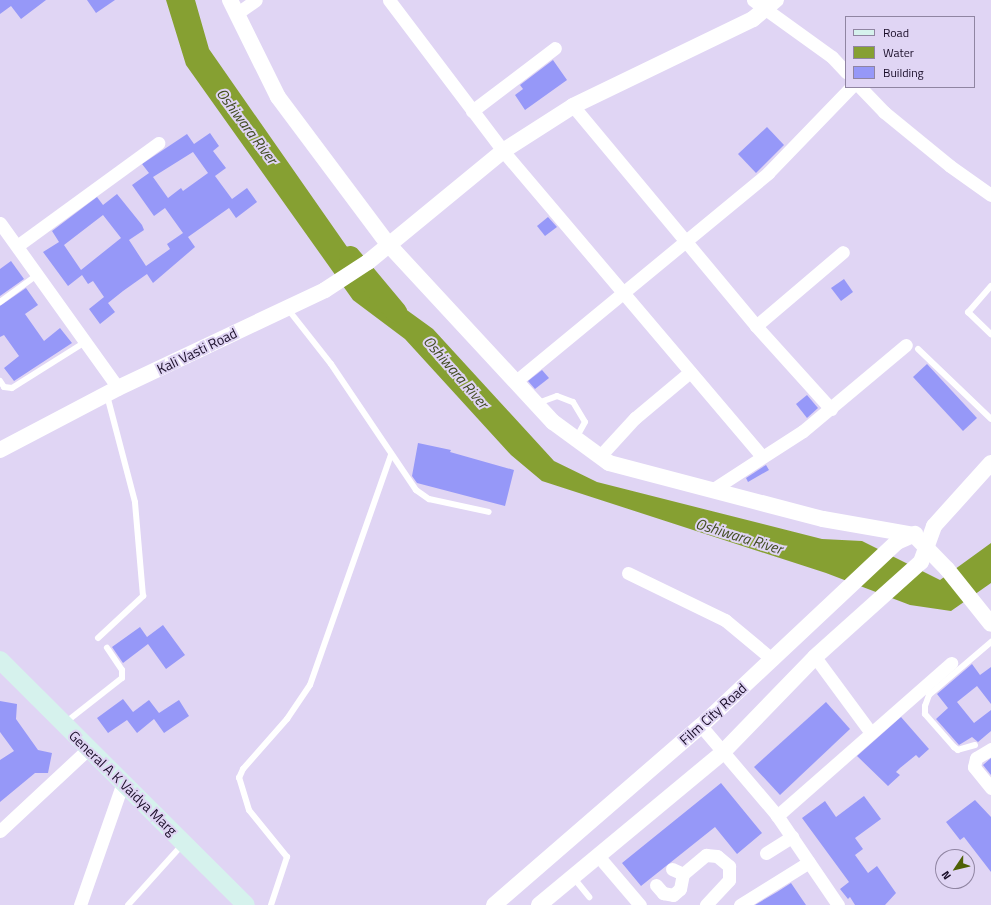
<!DOCTYPE html>
<html>
<head>
<meta charset="utf-8">
<style>
  body { margin:0 }
  #map { position:relative; width:991px; height:905px; overflow:hidden; background:#e0d5f4; font-family:"Titillium Web",sans-serif }
  div>[style] { position:absolute }
  [style*='--x'] { left:calc(var(--x)*1px); top:calc(var(--y)*1px); width:calc(var(--w)*1px); rotate:calc(var(--a)*1deg) }
  .water>* { inset:0; background:#86a032 }
  .river>* { height:22px; margin:-11px; padding:0 11px; transform-origin:11px; border-radius:11px; background:#86a032 }
  .building>* { inset:0; background:#9698f8 }
  .service>* { height:6px; margin:-3px; padding:0 3px; transform-origin:3px; border-radius:3px; background:#fff }
  .minor>* { height:13px; margin:-6.5px; padding:0 6.5px; transform-origin:6.5px; border-radius:6.5px; background:#fff }
  .tertiary>* { height:16px; margin:-8px; padding:0 8px; transform-origin:8px; border-radius:8px; background:#fff }
  .secondary>* { height:18px; margin:-9px; padding:0 9px; transform-origin:9px; border-radius:9px; background:#d6f2ed }
  span { translate:-50% -50%; white-space:nowrap; text-align:center; line-height:1.15; -webkit-text-stroke:4px #e0d5f4; paint-order:stroke }
  .street-label { font-size:14px; color:#190d28 }
  .water-label { font-size:15px; color:#414c21; font-style:italic }
  .legend { position:absolute; left:845px; top:16px; width:130px; height:72px; box-sizing:border-box; background:#e0d5f4; border:1px solid #9085a2; margin:0; padding:5px 7px; list-style:none; font-size:12px; color:#190d28 }
  .legend li { display:flex; align-items:center; gap:8px; height:20px }
  .legend b { width:20px; border:1px solid #9085a2 }
  .north { position:absolute; left:935px; top:849px; width:40px; height:40px; box-sizing:border-box; background:#e0d5f4; border:1px solid #9085a2; border-radius:50%; rotate:235deg; font-size:11px; font-weight:700; line-height:16px; text-align:center; color:#190d28 }
  .north::after { content:''; display:block; margin:auto; width:14px; height:18px; background:#4f6106; clip-path:polygon(50% 0,100% 100%,50% 72%,0 100%) }
</style>
</head>
<body>
<div id="map">
  <div class="water">
    <i style="clip-path:polygon(166px 0,195px 0,209px 49px,375px 287px,433px 329px,554px 461px,597px 482px,822px 539px,862px 541px,940px 580px,991px 543px,991px 583px,951px 611px,910px 605px,826px 573px,542px 481px,511px 455px,405px 339px,353px 300px,186px 65px)"></i>
  </div>
  <div class="river">
    <i style="--x:350;--y:257;--w:72;--a:50.1"></i>
  </div>
  <div class="building">
    <i style="clip-path:polygon(0 0,46px 0,21px 19px,11px 6px,0 14px)"></i>
    <i style="clip-path:polygon(87px 0,115px 0,96px 13px)"></i>
    <i style="clip-path:polygon(553px 60px,567px 80px,525px 110px,515px 95px,523px 89px,520px 85px)"></i>
    <i style="clip-path:polygon(767px 127px,784px 145px,756px 173px,738px 154px)"></i>
    <i style="clip-path:polygon(evenodd,210px 133px,219px 146px,213px 151px,226px 168px,215px 176px,232px 199px,247px 188px,257px 202px,236px 218px,229px 208px,188px 237px,195px 247px,153px 283px,147px 274px,123px 291px,108px 303px,115px 312px,100px 324px,89px 309px,104px 297px,93px 281px,88px 284px,82px 275px,68px 286px,43px 252px,59px 242px,52px 231px,97px 197px,103px 205px,117px 194px,142px 225px,144px 230px,129px 240px,146px 266px,170px 249px,167px 244px,183px 233px,165px 208px,154px 216px,132px 185px,149px 173px,142px 164px,187px 134px,194px 144px,210px 133px,193px 152px,208px 173px,183px 191px,181px 188px,168px 198px,153px 177px,193px 152px,210px 133px,103px 215px,121px 238px,81px 270px,64px 245px,103px 215px)"></i>
    <i style="clip-path:polygon(548px 217px,557px 227px,545px 236px,537px 226px)"></i>
    <i style="clip-path:polygon(11px 261px,24px 279px,0 296px,0 269px)"></i>
    <i style="clip-path:polygon(844px 279px,853px 292px,841px 301px,831px 288px)"></i>
    <i style="clip-path:polygon(26px 288px,38px 305px,25px 314px,44px 341px,60px 328px,72px 343px,14px 381px,4px 368px,19px 356px,4px 335px,0 337px,0 306px)"></i>
    <i style="clip-path:polygon(927px 364px,977px 418px,963px 431px,913px 377px)"></i>
    <i style="clip-path:polygon(542px 370px,549px 378px,535px 389px,528px 381px)"></i>
    <i style="clip-path:polygon(807px 395px,818px 408px,807px 418px,796px 404px)"></i>
    <i style="clip-path:polygon(418px 443px,451px 450px,450px 452px,514px 470px,505px 506px,417px 483px,412px 476px)"></i>
    <i style="clip-path:polygon(766px 465px,769px 470px,748px 482px,746px 478px)"></i>
    <i style="clip-path:polygon(163px 625px,185px 655px,166px 669px,148px 644px,123px 663px,112px 647px,140px 627px,147px 637px)"></i>
    <i style="clip-path:polygon(972px 664px,980px 675px,991px 667px,991px 704px,977px 686px,957px 702px,974px 723px,991px 710px,991px 731px,978px 742px,972px 737px,959px 745px,936px 719px,948px 708px,937px 694px)"></i>
    <i style="clip-path:polygon(123px 699px,133px 712px,149px 700px,159px 713px,179px 700px,189px 716px,164px 733px,154px 719px,137px 733px,127px 720px,108px 733px,97px 718px)"></i>
    <i style="clip-path:polygon(0 701px,17px 704px,16px 719px,38px 750px,52px 753px,48px 773px,35px 773px,0 802px,0 760px,14px 751px,0 732px)"></i>
    <i style="clip-path:polygon(826px 702px,850px 729px,780px 795px,754px 767px)"></i>
    <i style="clip-path:polygon(901px 717px,929px 749px,919px 758px,916px 755px,900px 768px,896px 772px,900px 775px,888px 786px,857px 756px)"></i>
    <i style="clip-path:polygon(991px 758px,991px 775px,983px 765px)"></i>
    <i style="clip-path:polygon(721px 783px,762px 833px,737px 854px,715px 827px,641px 886px,622px 863px)"></i>
    <i style="clip-path:polygon(864px 796px,881px 819px,855px 838px,863px 849px,855px 855px,868px 873px,877px 866px,896px 893px,885px 905px,855px 905px,850px 897px,848px 899px,840px 889px,849px 882px,802px 818px,825px 801px,836px 817px)"></i>
    <i style="clip-path:polygon(975px 800px,991px 817px,991px 872px,964px 837px,960px 840px,946px 822px)"></i>
    <i style="clip-path:polygon(791px 883px,806px 905px,755px 905px,777px 892px)"></i>
  </div>
  <div class="service">
    <i style="--x:991;--y:286;--w:35;--a:131"></i>
    <i style="--x:968;--y:312;--w:32;--a:44"></i>
    <i style="--x:0;--y:302;--w:46;--a:-36.1"></i>
    <i style="--x:287;--y:308;--w:71;--a:51.8"></i>
    <i style="--x:331;--y:364;--w:152;--a:56"></i>
    <i style="--x:416;--y:490;--w:16;--a:35"></i>
    <i style="--x:429;--y:499;--w:61;--a:12.2"></i>
    <i style="--x:918;--y:349;--w:101;--a:43.8"></i>
    <i style="--x:0;--y:381;--w:7;--a:56"></i>
    <i style="--x:4;--y:387;--w:8;--a:7"></i>
    <i style="--x:12;--y:388;--w:86;--a:-32.2"></i>
    <i style="--x:538;--y:403;--w:20;--a:-20"></i>
    <i style="--x:557;--y:396;--w:17;--a:21"></i>
    <i style="--x:573;--y:402;--w:23;--a:59"></i>
    <i style="--x:585;--y:422;--w:18;--a:119"></i>
    <i style="--x:98;--y:638;--w:62;--a:-43"></i>
    <i style="--x:143;--y:596;--w:94;--a:-94.9"></i>
    <i style="--x:135;--y:502;--w:111;--a:-104.7"></i>
    <i style="--x:66;--y:722;--w:71;--a:-38.2"></i>
    <i style="--x:122;--y:678;--w:8;--a:-90"></i>
    <i style="--x:122;--y:670;--w:27;--a:-124"></i>
    <i style="--x:975;--y:745;--w:18;--a:164"></i>
    <i style="--x:958;--y:750;--w:5;--a:-143"></i>
    <i style="--x:954;--y:747;--w:44;--a:-131.3"></i>
    <i style="--x:925;--y:714;--w:8;--a:-90"></i>
    <i style="--x:925;--y:706;--w:12;--a:-70"></i>
    <i style="--x:929;--y:695;--w:82;--a:-40.5"></i>
    <i style="--x:573;--y:877;--w:26;--a:51"></i>
    <i style="--x:128;--y:905;--w:82;--a:-48"></i>
    <i style="--x:271;--y:905;--w:51;--a:-71.6"></i>
    <i style="--x:287;--y:857;--w:60;--a:-129"></i>
    <i style="--x:249;--y:810;--w:34;--a:-107"></i>
    <i style="--x:239;--y:778;--w:10;--a:-66"></i>
    <i style="--x:243;--y:769;--w:67;--a:-48.7"></i>
    <i style="--x:287;--y:719;--w:41;--a:-55.9"></i>
    <i style="--x:310;--y:685;--w:244;--a:-70.6"></i>
  </div>
  <div class="minor">
    <i style="--x:389;--y:0;--w:189;--a:52.9"></i>
    <i style="--x:503;--y:151;--w:399;--a:49.7"></i>
    <i style="--x:753;--y:0;--w:97;--a:35.8"></i>
    <i style="--x:832;--y:57;--w:21;--a:47"></i>
    <i style="--x:236;--y:14;--w:24;--a:-35"></i>
    <i style="--x:860;--y:87;--w:35;--a:46"></i>
    <i style="--x:884;--y:112;--w:85;--a:39.3"></i>
    <i style="--x:950;--y:166;--w:50;--a:35.3"></i>
    <i style="--x:573;--y:106;--w:286;--a:50.2"></i>
    <i style="--x:756;--y:326;--w:112;--a:47.9"></i>
    <i style="--x:472;--y:111;--w:104;--a:-37.2"></i>
    <i style="--x:0;--y:223;--w:203;--a:54.4"></i>
    <i style="--x:17;--y:246;--w:175;--a:-36.1"></i>
    <i style="--x:756;--y:326;--w:114;--a:-40.4"></i>
    <i style="--x:516;--y:381;--w:327;--a:-39.5"></i>
    <i style="--x:768;--y:173;--w:120;--a:-46"></i>
    <i style="--x:600;--y:456;--w:52;--a:-47.4"></i>
    <i style="--x:635;--y:418;--w:72;--a:-39.9"></i>
    <i style="--x:712;--y:490;--w:108;--a:-33"></i>
    <i style="--x:803;--y:431;--w:134;--a:-39.9"></i>
    <i style="--x:628;--y:573;--w:108;--a:25.9"></i>
    <i style="--x:725;--y:620;--w:62;--a:39.8"></i>
    <i style="--x:815;--y:657;--w:94;--a:53.6"></i>
    <i style="--x:701;--y:726;--w:116;--a:49.6"></i>
    <i style="--x:776;--y:814;--w:110;--a:55.7"></i>
    <i style="--x:991;--y:749;--w:17;--a:149"></i>
    <i style="--x:976;--y:758;--w:9;--a:103"></i>
    <i style="--x:974;--y:767;--w:27;--a:51"></i>
    <i style="--x:777;--y:816;--w:232;--a:-41.3"></i>
    <i style="--x:0;--y:831;--w:120;--a:-43"></i>
    <i style="--x:766;--y:853;--w:31;--a:-32"></i>
    <i style="--x:599;--y:857;--w:63;--a:49.5"></i>
    <i style="--x:672;--y:869;--w:12;--a:24"></i>
    <i style="--x:683;--y:874;--w:30;--a:-40"></i>
    <i style="--x:706;--y:855;--w:11;--a:5"></i>
    <i style="--x:717;--y:856;--w:16;--a:40"></i>
    <i style="--x:729;--y:866;--w:14;--a:90"></i>
    <i style="--x:729;--y:880;--w:34;--a:133"></i>
    <i style="--x:656;--y:885;--w:11;--a:49"></i>
    <i style="--x:663;--y:893;--w:10;--a:11"></i>
    <i style="--x:673;--y:895;--w:9;--a:-41"></i>
    <i style="--x:680;--y:889;--w:15;--a:-79"></i>
    <i style="--x:80;--y:905;--w:130;--a:-70.7"></i>
    <i style="--x:740;--y:905;--w:81;--a:-31.9"></i>
  </div>
  <div class="tertiary">
    <i style="--x:230;--y:0;--w:108;--a:63.7"></i>
    <i style="--x:278;--y:97;--w:184;--a:53.2"></i>
    <i style="--x:388;--y:244;--w:243;--a:47.2"></i>
    <i style="--x:553;--y:422;--w:69;--a:36.2"></i>
    <i style="--x:609;--y:463;--w:221;--a:14.7"></i>
    <i style="--x:823;--y:519;--w:92;--a:10"></i>
    <i style="--x:914;--y:535;--w:47;--a:45.9"></i>
    <i style="--x:947;--y:569;--w:70;--a:51.3"></i>
    <i style="--x:0;--y:450;--w:133;--a:-27.7"></i>
    <i style="--x:118;--y:388;--w:229;--a:-25.3"></i>
    <i style="--x:325;--y:290;--w:51;--a:-33.1"></i>
    <i style="--x:368;--y:262;--w:175;--a:-39.4"></i>
    <i style="--x:503;--y:151;--w:83;--a:-32.7"></i>
    <i style="--x:573;--y:106;--w:200;--a:-25.8"></i>
    <i style="--x:753;--y:19;--w:30;--a:-40"></i>
    <i style="--x:494;--y:905;--w:274;--a:-40.9"></i>
    <i style="--x:701;--y:726;--w:269;--a:-43.2"></i>
    <i style="--x:897;--y:542;--w:20;--a:-24"></i>
    <i style="--x:539;--y:905;--w:239;--a:-39.7"></i>
    <i style="--x:723;--y:752;--w:132;--a:-45.9"></i>
    <i style="--x:815;--y:657;--w:142;--a:-41.9"></i>
    <i style="--x:921;--y:562;--w:38;--a:-70"></i>
    <i style="--x:934;--y:526;--w:85;--a:-47.9"></i>
  </div>
  <div class="secondary">
    <i style="--x:0;--y:660;--w:347;--a:44.9"></i>
  </div>
  <div class="street-label">
    <span style="left:197px;top:351px;rotate:-26deg">Kali Vasti Road</span>
    <span style="left:713px;top:714px;rotate:-42deg">Film City Road</span>
    <span style="left:123px;top:783px;rotate:44deg">General A K Vaidya Marg</span>
  </div>
  <div class="water-label">
    <span style="left:247px;top:126px;rotate:53deg">Oshiwara River</span>
    <span style="left:456px;top:372px;rotate:49deg">Oshiwara River</span>
    <span style="left:739px;top:536px;rotate:17deg">Oshiwara River</span>
  </div>
  <ul class="legend">
  <li><b style="height:5px;background:#d6f2ed"></b>Road</li>
  <li><b style="height:11px;background:#86a032"></b>Water</li>
  <li><b style="height:11px;background:#9698f8"></b>Building</li>
  </ul>
  <div class="north">N</div>
</div>
</body>
</html>
